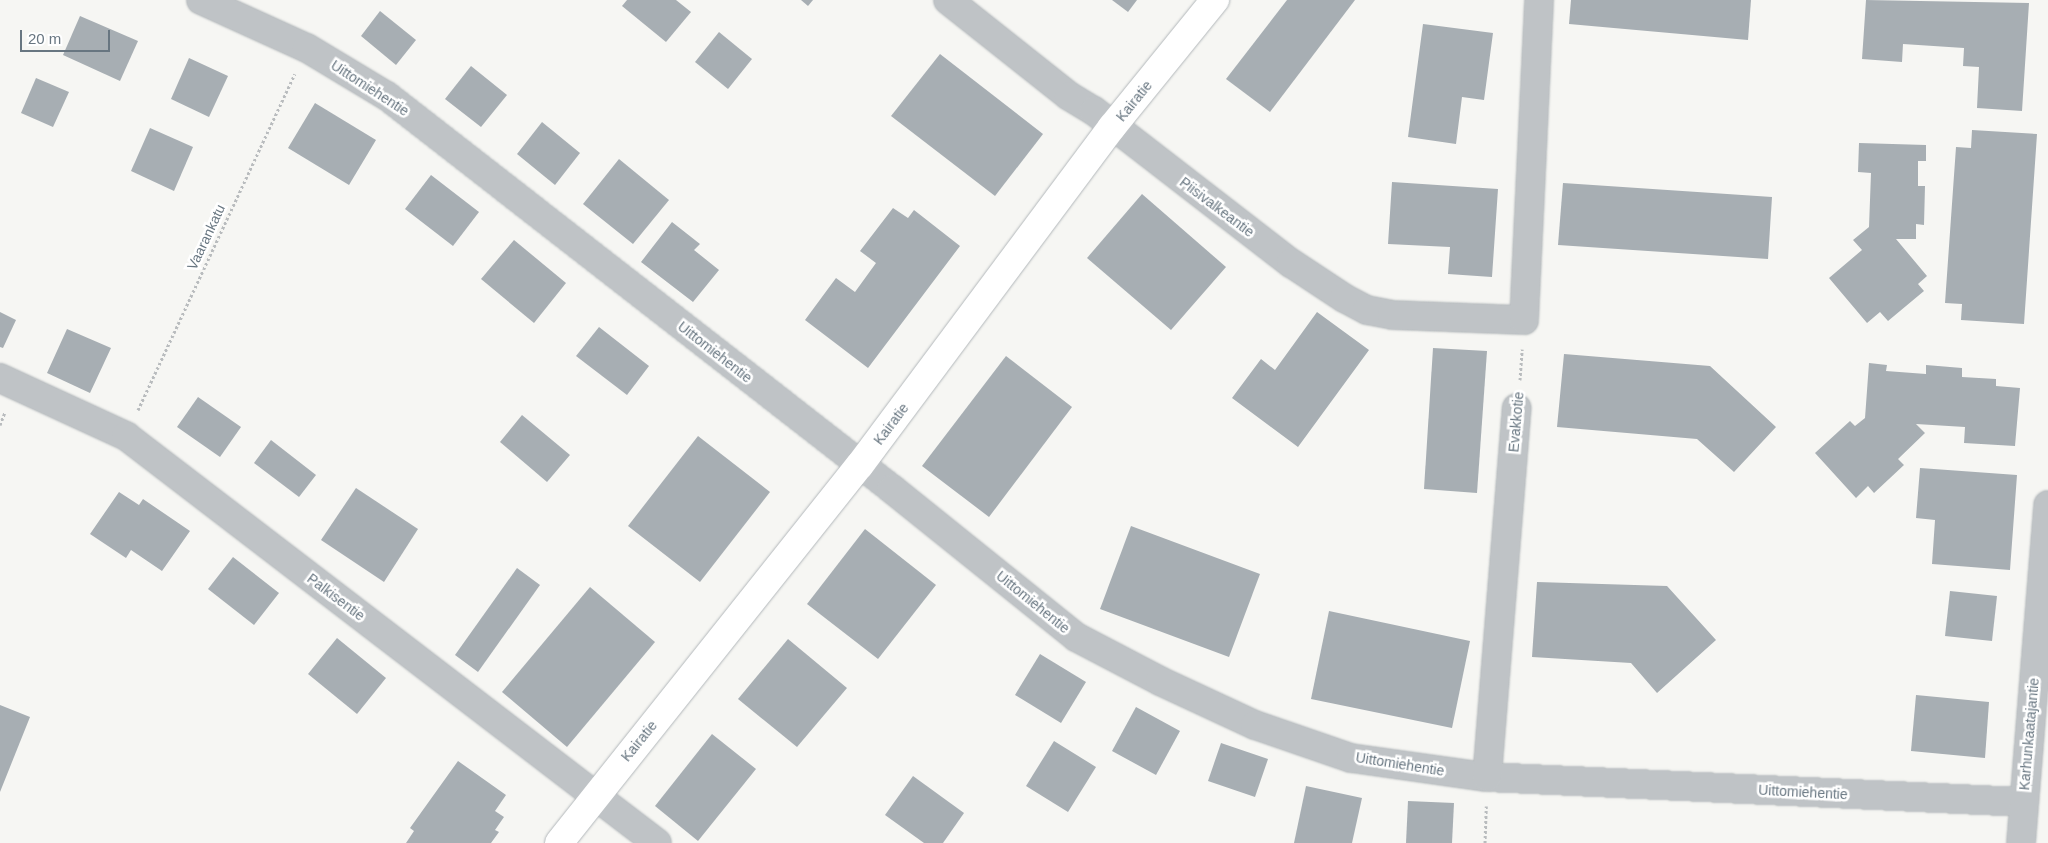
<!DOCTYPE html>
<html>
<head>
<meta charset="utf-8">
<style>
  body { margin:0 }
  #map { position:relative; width:2048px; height:843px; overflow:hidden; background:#f6f6f3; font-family:Helvetica,sans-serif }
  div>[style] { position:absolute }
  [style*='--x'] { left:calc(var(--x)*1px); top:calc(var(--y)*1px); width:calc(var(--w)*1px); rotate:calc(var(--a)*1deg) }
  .building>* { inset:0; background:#a7aeb3 }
  .path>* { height:3px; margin-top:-1.5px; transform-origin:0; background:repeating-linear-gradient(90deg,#b9bcbe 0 2.5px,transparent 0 5px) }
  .roads { filter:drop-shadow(0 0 1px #b2b7ba) drop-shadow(0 0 1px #b2b7ba) }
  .street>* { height:28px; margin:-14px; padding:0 14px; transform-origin:14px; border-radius:14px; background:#bfc3c6 }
  .secondary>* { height:28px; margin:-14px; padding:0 14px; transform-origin:14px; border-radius:14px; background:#fff }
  span { translate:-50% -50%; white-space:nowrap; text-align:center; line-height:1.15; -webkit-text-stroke:5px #fff; paint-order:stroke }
  .street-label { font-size:14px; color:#687681 }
  .scale { position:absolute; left:20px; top:30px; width:90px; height:22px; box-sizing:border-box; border:2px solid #687681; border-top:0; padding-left:6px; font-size:15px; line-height:18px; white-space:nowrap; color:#687681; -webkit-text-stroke:4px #fff; paint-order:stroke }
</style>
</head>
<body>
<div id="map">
  <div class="building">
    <i style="clip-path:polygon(627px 0,676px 0,691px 12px,666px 42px,622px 6px)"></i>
    <i style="clip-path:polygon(801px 0,813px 0,808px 6px)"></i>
    <i style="clip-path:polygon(1112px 0,1137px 0,1128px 12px)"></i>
    <i style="clip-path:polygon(1287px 0,1355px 0,1270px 112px,1226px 79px)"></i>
    <i style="clip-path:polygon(1571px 0,1751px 0,1748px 40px,1569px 24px)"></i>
    <i style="clip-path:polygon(1866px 0,2029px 3px,2022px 111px,1977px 108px,1979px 67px,1963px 66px,1964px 48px,1903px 44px,1902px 62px,1862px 59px)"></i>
    <i style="clip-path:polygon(380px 11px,416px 40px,396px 65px,361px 36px)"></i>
    <i style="clip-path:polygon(80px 16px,138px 41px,120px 81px,63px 55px)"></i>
    <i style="clip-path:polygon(1423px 24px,1493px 33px,1484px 100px,1462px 97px,1456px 144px,1408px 137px)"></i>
    <i style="clip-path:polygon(719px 32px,752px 59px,728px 89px,695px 62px)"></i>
    <i style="clip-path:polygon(940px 54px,1043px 134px,995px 196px,891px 116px)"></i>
    <i style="clip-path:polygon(189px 58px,228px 76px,209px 117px,171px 99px)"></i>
    <i style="clip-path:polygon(471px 66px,507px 95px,481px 127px,445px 99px)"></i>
    <i style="clip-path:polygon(36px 78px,69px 92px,53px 127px,21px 113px)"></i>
    <i style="clip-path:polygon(315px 103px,376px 140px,349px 185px,288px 148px)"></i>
    <i style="clip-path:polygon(542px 122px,580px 153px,555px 185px,517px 154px)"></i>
    <i style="clip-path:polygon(150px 128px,193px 147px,174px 191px,131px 171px)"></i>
    <i style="clip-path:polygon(1972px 130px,2037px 134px,2024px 324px,1961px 320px,1962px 304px,1945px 303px,1956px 147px,1971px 148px)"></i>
    <i style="clip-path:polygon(1859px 143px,1926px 145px,1926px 161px,1918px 161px,1918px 186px,1925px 186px,1924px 225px,1916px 224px,1916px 239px,1896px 239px,1927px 276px,1918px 284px,1924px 291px,1888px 321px,1880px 312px,1867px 323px,1829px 278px,1862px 250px,1853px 240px,1869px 227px,1871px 173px,1858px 172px)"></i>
    <i style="clip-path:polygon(619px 159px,669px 200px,633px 244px,583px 204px)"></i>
    <i style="clip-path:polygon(431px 175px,479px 212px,453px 246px,405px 209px)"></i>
    <i style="clip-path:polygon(1392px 182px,1498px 189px,1492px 277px,1448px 274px,1450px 247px,1388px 244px)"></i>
    <i style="clip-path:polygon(1563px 183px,1772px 197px,1768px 259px,1558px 245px)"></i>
    <i style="clip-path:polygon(1142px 194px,1226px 267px,1171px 330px,1087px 258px)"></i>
    <i style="clip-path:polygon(893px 208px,908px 218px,914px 210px,960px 246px,868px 368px,805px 320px,836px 278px,855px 292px,876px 263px,860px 251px)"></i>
    <i style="clip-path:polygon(672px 222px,700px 244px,694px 250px,719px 270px,693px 302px,641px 262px)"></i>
    <i style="clip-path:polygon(514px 240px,566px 283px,534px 323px,481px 279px)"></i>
    <i style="clip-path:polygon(0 312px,16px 320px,3px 348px,0 347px)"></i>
    <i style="clip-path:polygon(1317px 312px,1369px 350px,1298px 447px,1232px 398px,1261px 359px,1275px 370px)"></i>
    <i style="clip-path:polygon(599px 327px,649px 366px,627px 395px,576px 356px)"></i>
    <i style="clip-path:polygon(67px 329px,111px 348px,90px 393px,47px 373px)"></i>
    <i style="clip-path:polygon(1433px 348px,1487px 351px,1477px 493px,1424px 489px)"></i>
    <i style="clip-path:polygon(1564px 354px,1710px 366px,1776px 427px,1734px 472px,1697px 439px,1557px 427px)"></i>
    <i style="clip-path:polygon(1006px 356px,1072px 407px,989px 517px,922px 466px)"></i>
    <i style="clip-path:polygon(1869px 363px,1887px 365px,1886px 371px,1926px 374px,1926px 365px,1962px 368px,1962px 377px,1996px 379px,1996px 386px,2020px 388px,2015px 446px,1964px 443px,1965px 427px,1916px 424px,1925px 433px,1898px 459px,1904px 465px,1874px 493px,1868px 486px,1856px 498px,1815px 453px,1850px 421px,1855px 426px,1865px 418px)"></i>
    <i style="clip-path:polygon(198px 397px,241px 427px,220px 457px,177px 427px)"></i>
    <i style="clip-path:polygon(522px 415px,570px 455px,547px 482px,500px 442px)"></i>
    <i style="clip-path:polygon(698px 436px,770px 492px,700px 582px,628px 526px)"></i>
    <i style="clip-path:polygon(271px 440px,316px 475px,299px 497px,254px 463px)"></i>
    <i style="clip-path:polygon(1920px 468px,2017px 475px,2010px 570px,1932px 564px,1935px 520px,1916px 518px)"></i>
    <i style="clip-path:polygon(356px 488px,418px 529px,384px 582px,321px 540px)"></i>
    <i style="clip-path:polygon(119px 492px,139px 505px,143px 499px,190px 531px,162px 571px,131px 550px,126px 558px,90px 534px)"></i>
    <i style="clip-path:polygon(1131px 526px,1260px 574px,1229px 657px,1100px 609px)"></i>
    <i style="clip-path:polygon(865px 529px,936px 585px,878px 659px,807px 604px)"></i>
    <i style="clip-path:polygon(233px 557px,279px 593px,254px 625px,208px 589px)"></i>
    <i style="clip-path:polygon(517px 568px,540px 585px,478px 672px,455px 655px)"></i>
    <i style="clip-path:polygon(1537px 582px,1667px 586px,1716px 640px,1657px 693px,1631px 663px,1532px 657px)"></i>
    <i style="clip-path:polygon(590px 587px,655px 642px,567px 747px,502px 692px)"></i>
    <i style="clip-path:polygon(1950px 591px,1997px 596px,1992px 641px,1945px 636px)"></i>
    <i style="clip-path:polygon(1329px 611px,1470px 641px,1452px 728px,1311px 699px)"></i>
    <i style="clip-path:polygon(337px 638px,386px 678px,357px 714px,308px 674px)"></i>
    <i style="clip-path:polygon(788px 639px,847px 688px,797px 747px,738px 699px)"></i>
    <i style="clip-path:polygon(1040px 654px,1086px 682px,1061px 723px,1015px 695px)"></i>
    <i style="clip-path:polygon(1916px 695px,1989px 702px,1985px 758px,1911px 751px)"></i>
    <i style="clip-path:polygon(0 705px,30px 717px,0 792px)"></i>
    <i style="clip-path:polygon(1136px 707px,1180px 731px,1156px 775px,1112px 751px)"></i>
    <i style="clip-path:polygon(712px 734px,756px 769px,698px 841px,655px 806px)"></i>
    <i style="clip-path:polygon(1054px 741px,1096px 767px,1068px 812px,1026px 786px)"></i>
    <i style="clip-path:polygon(1221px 743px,1268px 759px,1255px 797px,1208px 781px)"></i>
    <i style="clip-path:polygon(458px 761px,506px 795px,495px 811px,504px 817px,495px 830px,499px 832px,491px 843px,406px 843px,414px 831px,410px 828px)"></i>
    <i style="clip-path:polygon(913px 776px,964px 813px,943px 843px,924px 843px,885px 815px)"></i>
    <i style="clip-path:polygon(1306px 786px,1362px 798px,1352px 843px,1294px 843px)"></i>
    <i style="clip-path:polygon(1408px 801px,1454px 803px,1452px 843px,1406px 843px)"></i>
  </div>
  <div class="path">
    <i style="--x:1520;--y:380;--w:31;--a:-86"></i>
    <i style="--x:138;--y:410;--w:371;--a:-65"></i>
    <i style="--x:0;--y:425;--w:14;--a:-69"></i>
    <i style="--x:1485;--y:843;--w:37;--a:-88"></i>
  </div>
  <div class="roads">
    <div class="street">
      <i style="--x:201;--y:0;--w:116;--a:24.4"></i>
      <i style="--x:307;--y:48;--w:93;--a:31"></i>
      <i style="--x:387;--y:96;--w:640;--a:37.89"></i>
      <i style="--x:892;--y:489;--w:236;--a:38.8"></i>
      <i style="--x:1076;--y:637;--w:95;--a:27.6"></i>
      <i style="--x:1160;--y:681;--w:105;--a:24.9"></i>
      <i style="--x:1255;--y:725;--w:102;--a:19"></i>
      <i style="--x:1351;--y:758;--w:137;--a:8"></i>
      <i style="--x:1487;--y:777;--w:537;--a:2.67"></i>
      <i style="--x:948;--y:0;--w:154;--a:38.4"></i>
      <i style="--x:1069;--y:96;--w:29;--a:31"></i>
      <i style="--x:1094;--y:111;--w:249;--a:37.7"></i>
      <i style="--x:1291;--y:263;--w:64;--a:33.4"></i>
      <i style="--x:1344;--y:298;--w:26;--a:28"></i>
      <i style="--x:1367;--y:310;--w:25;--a:11"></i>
      <i style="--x:1392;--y:315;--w:132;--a:2.2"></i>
      <i style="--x:1524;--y:320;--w:320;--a:-87.3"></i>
      <i style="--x:0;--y:378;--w:139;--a:24.7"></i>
      <i style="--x:126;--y:436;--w:669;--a:37.47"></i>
      <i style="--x:1487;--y:777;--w:370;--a:-85.4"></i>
      <i style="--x:2021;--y:843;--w:339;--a:-85.4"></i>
    </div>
    <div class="secondary">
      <i style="--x:559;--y:843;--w:483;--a:-51.5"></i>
      <i style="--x:860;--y:465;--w:422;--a:-53.3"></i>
      <i style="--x:1112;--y:127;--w:164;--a:-51"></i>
    </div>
  </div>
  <div class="street-label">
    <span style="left:370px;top:88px;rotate:33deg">Uittomiehentie</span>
    <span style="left:1134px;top:101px;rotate:-51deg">Kairatie</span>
    <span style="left:1217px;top:207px;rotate:37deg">Piisivalkeantie</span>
    <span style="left:206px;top:237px;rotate:-65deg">Vaarankatu</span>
    <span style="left:715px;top:352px;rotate:38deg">Uittomiehentie</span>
    <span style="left:1516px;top:422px;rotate:-85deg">Evakkotie</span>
    <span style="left:891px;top:424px;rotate:-53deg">Kairatie</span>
    <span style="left:336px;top:597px;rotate:37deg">Palkisentie</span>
    <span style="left:1033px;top:602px;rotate:39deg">Uittomiehentie</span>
    <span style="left:2029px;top:734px;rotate:-85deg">Karhunkaatajantie</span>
    <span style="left:639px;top:741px;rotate:-51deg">Kairatie</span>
    <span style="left:1400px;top:764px;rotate:9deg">Uittomiehentie</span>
    <span style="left:1803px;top:792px;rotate:3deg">Uittomiehentie</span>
  </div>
  <div class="scale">20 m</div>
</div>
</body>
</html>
